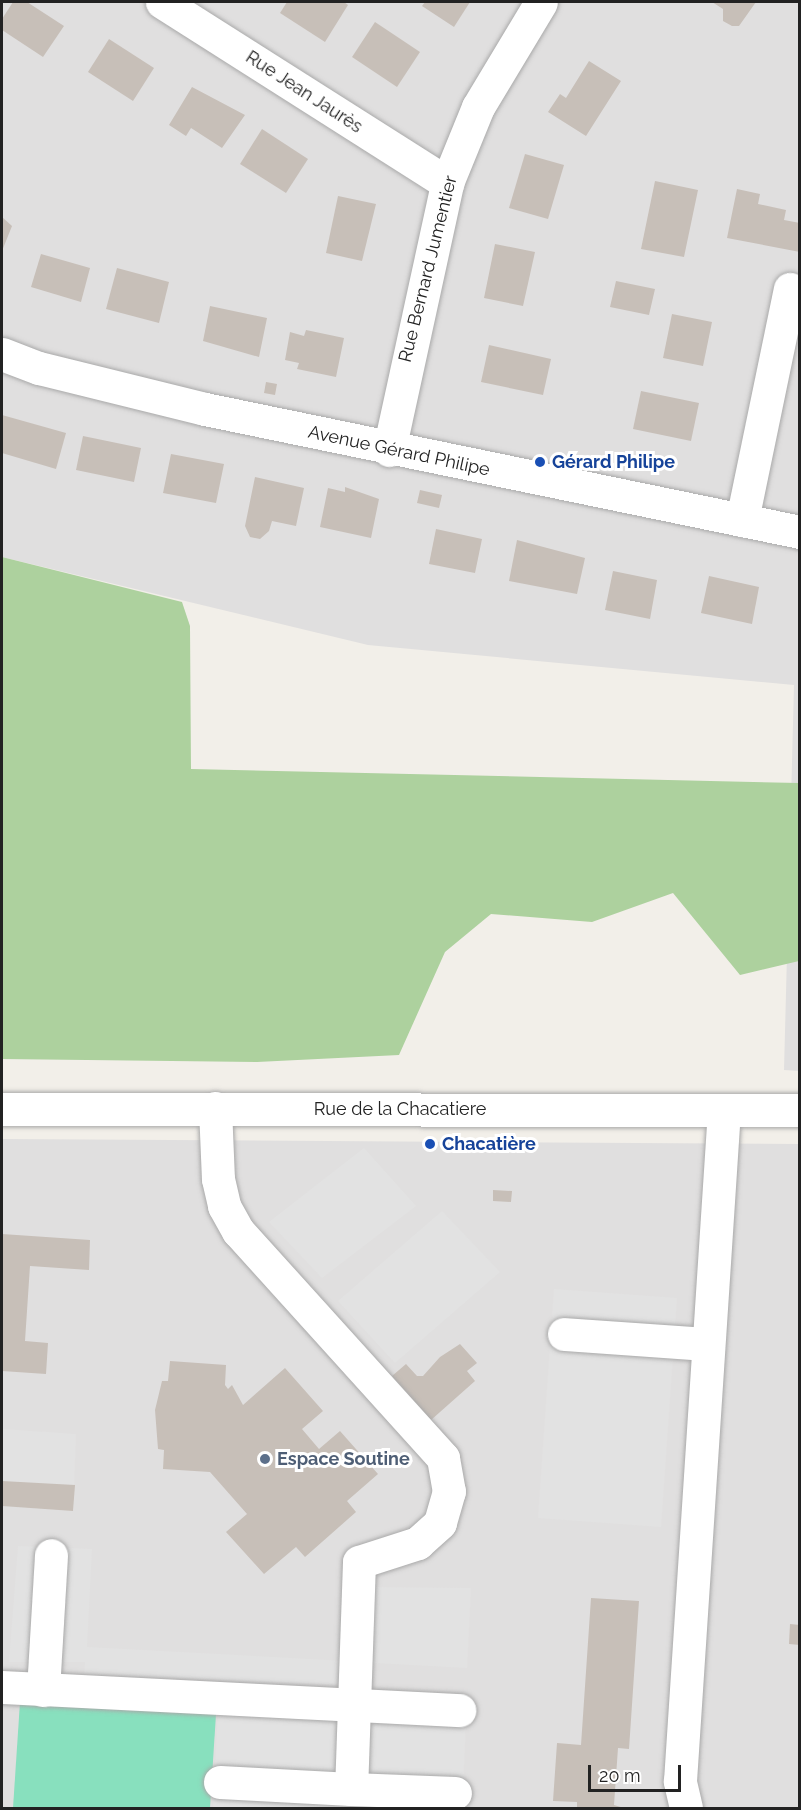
<!DOCTYPE html>
<html>
<head>
<meta charset="utf-8">
<style>
  body { margin:0 }
  #map { position:relative; width:801px; height:1810px; overflow:hidden; background:#f2efe9; font-family:Raleway,sans-serif }
  div>[style] { position:absolute }
  [style*='--x'] { left:calc(var(--x)*1px); top:calc(var(--y)*1px); width:calc(var(--w)*1px); rotate:calc(var(--a)*1deg) }
  .residential>* { inset:0; background:#e0dfdf }
  .forest>* { inset:0; background:#add19e }
  .pitch>* { inset:0; background:#88e0be }
  .parking>* { inset:0; background:#e2e2e2 }
  .building>* { inset:0; background:#c7bfb8 }
  .roads { filter:drop-shadow(0 0 2px #a9a9a9) drop-shadow(0 0 2px #a9a9a9) }
  .minor>* { height:33px; margin:-16.5px; padding:0 16.5px; transform-origin:16.5px; border-radius:16.5px; background:#fff }
  .dots>* { width:16px; height:16px; translate:-50% -50%; box-sizing:border-box; border:3px solid #fff; border-radius:50% }
  span { translate:-50% -50%; white-space:nowrap; text-align:center; line-height:1.15; -webkit-text-stroke:6px #fff; paint-order:stroke }
  .street-label { font-size:18px; color:#222 }
  .transit-label { font-size:18px; color:#164399; font-weight:700 }
  .left { translate:0 -50%; text-align:left }
  .service-label { font-size:18px; color:#4e5e75; font-weight:700 }
  .frame { position:absolute; inset:0; border:3px solid #222; pointer-events:none }
  .scale { position:absolute; left:588px; top:1765px; width:93px; height:27px; box-sizing:border-box; border:3px solid #222; border-top:0; padding-left:8px; font-size:18px; line-height:21px; white-space:nowrap; color:#222; -webkit-text-stroke:4px #fff; paint-order:stroke }
</style>
</head>
<body>
<div id="map">
  <div class="residential">
    <i style="clip-path:polygon(2px 2px,799px 2px,799px 1071px,784px 1070px,794px 685px,368px 645px,2px 557px)"></i>
    <i style="clip-path:polygon(2px 1139px,799px 1144px,799px 1808px,2px 1808px)"></i>
  </div>
  <div class="forest">
    <i style="clip-path:polygon(2px 557px,182px 602px,190px 626px,191px 769px,799px 783px,799px 961px,740px 975px,673px 893px,592px 922px,491px 914px,445px 952px,399px 1055px,257px 1062px,2px 1059px)"></i>
  </div>
  <div class="pitch">
    <i style="clip-path:polygon(20px 1702px,216px 1714px,210px 1808px,13px 1808px)"></i>
  </div>
  <div class="parking">
    <i style="clip-path:polygon(364px 1148px,416px 1206px,322px 1278px,269px 1222px)"></i>
    <i style="clip-path:polygon(442px 1211px,500px 1272px,395px 1363px,338px 1301px)"></i>
    <i style="clip-path:polygon(554px 1289px,677px 1298px,661px 1527px,538px 1518px)"></i>
    <i style="clip-path:polygon(2px 1429px,76px 1434px,73px 1511px,2px 1506px)"></i>
    <i style="clip-path:polygon(18px 1546px,92px 1549px,87px 1647px,347px 1661px,348px 1685px,84px 1674px,85px 1662px,9px 1662px)"></i>
    <i style="clip-path:polygon(359px 1587px,471px 1588px,467px 1668px,356px 1662px)"></i>
    <i style="clip-path:polygon(218px 1710px,466px 1722px,462px 1808px,213px 1808px)"></i>
  </div>
  <div class="building">
    <i style="clip-path:polygon(13px 2px,27px 2px,64px 26px,43px 57px,2px 30px,2px 19px)"></i>
    <i style="clip-path:polygon(287px 2px,344px 2px,348px 5px,325px 42px,280px 13px)"></i>
    <i style="clip-path:polygon(425px 2px,470px 2px,454px 27px,422px 6px)"></i>
    <i style="clip-path:polygon(712px 2px,756px 2px,739px 26px,732px 26px,723px 21px,723px 9px)"></i>
    <i style="clip-path:polygon(375px 22px,420px 52px,397px 87px,352px 57px)"></i>
    <i style="clip-path:polygon(109px 39px,154px 68px,133px 101px,88px 72px)"></i>
    <i style="clip-path:polygon(589px 61px,621px 81px,586px 136px,548px 112px,560px 94px,566px 98px)"></i>
    <i style="clip-path:polygon(192px 87px,245px 115px,222px 148px,191px 128px,186px 136px,169px 125px)"></i>
    <i style="clip-path:polygon(262px 129px,308px 159px,286px 193px,240px 164px)"></i>
    <i style="clip-path:polygon(525px 154px,564px 165px,548px 219px,509px 208px)"></i>
    <i style="clip-path:polygon(655px 181px,698px 190px,684px 257px,641px 249px)"></i>
    <i style="clip-path:polygon(737px 189px,760px 194px,758px 204px,786px 210px,784px 220px,800px 223px,800px 252px,727px 238px)"></i>
    <i style="clip-path:polygon(338px 196px,376px 204px,362px 261px,326px 253px)"></i>
    <i style="clip-path:polygon(2px 217px,12px 226px,2px 251px)"></i>
    <i style="clip-path:polygon(495px 244px,535px 252px,523px 306px,484px 298px)"></i>
    <i style="clip-path:polygon(41px 254px,90px 268px,81px 302px,31px 287px)"></i>
    <i style="clip-path:polygon(117px 268px,169px 282px,159px 323px,106px 309px)"></i>
    <i style="clip-path:polygon(616px 281px,655px 289px,649px 315px,610px 307px)"></i>
    <i style="clip-path:polygon(210px 306px,267px 318px,259px 357px,203px 341px)"></i>
    <i style="clip-path:polygon(672px 314px,712px 322px,703px 366px,663px 358px)"></i>
    <i style="clip-path:polygon(306px 330px,344px 338px,336px 377px,297px 369px,299px 363px,285px 360px,290px 332px,304px 336px)"></i>
    <i style="clip-path:polygon(489px 345px,551px 359px,543px 395px,481px 382px)"></i>
    <i style="clip-path:polygon(266px 382px,277px 384px,275px 395px,264px 393px)"></i>
    <i style="clip-path:polygon(641px 391px,699px 403px,691px 441px,633px 429px)"></i>
    <i style="clip-path:polygon(2px 415px,66px 433px,56px 469px,2px 453px)"></i>
    <i style="clip-path:polygon(83px 436px,141px 448px,134px 482px,76px 470px)"></i>
    <i style="clip-path:polygon(171px 454px,224px 464px,216px 503px,163px 493px)"></i>
    <i style="clip-path:polygon(255px 477px,304px 488px,296px 526px,272px 521px,269px 531px,260px 539px,250px 537px,245px 526px)"></i>
    <i style="clip-path:polygon(345px 487px,379px 499px,371px 538px,320px 527px,328px 488px,345px 492px)"></i>
    <i style="clip-path:polygon(420px 490px,442px 495px,439px 508px,417px 503px)"></i>
    <i style="clip-path:polygon(436px 529px,482px 539px,475px 573px,429px 564px)"></i>
    <i style="clip-path:polygon(517px 540px,585px 558px,577px 594px,509px 581px)"></i>
    <i style="clip-path:polygon(613px 571px,657px 580px,650px 619px,605px 610px)"></i>
    <i style="clip-path:polygon(709px 576px,759px 587px,752px 624px,701px 613px)"></i>
    <i style="clip-path:polygon(493px 1190px,512px 1191px,511px 1202px,493px 1201px)"></i>
    <i style="clip-path:polygon(2px 1234px,90px 1240px,89px 1270px,30px 1266px,25px 1341px,48px 1343px,46px 1374px,2px 1371px)"></i>
    <i style="clip-path:polygon(460px 1344px,477px 1363px,467px 1371px,475px 1381px,431px 1420px,392px 1376px,406px 1364px,417px 1376px,423px 1376px,440px 1357px)"></i>
    <i style="clip-path:polygon(170px 1361px,226px 1365px,225px 1385px,228px 1389px,232px 1385px,243px 1405px,285px 1368px,323px 1411px,302px 1429px,319px 1449px,340px 1431px,378px 1474px,347px 1501px,356px 1512px,305px 1557px,296px 1547px,264px 1574px,226px 1532px,247px 1514px,210px 1472px,163px 1469px,164px 1450px,158px 1449px,155px 1410px,162px 1381px,168px 1381px)"></i>
    <i style="clip-path:polygon(2px 1481px,75px 1485px,73px 1511px,2px 1506px)"></i>
    <i style="clip-path:polygon(591px 1598px,639px 1601px,629px 1749px,618px 1748px,614px 1805px,624px 1808px,577px 1808px,577px 1802px,553px 1801px,557px 1743px,581px 1745px)"></i>
    <i style="clip-path:polygon(790px 1624px,800px 1625px,800px 1645px,789px 1644px)"></i>
  </div>
  <div class="roads">
    <div class="minor">
      <i style="--x:162;--y:2;--w:338;--a:32.4"></i>
      <i style="--x:2;--y:354;--w:40;--a:21"></i>
      <i style="--x:39;--y:368;--w:171;--a:13.9"></i>
      <i style="--x:205;--y:409;--w:608;--a:11.68"></i>
      <i style="--x:389;--y:450;--w:273;--a:-77.7"></i>
      <i style="--x:447;--y:183;--w:82;--a:-67.8"></i>
      <i style="--x:478;--y:107;--w:122;--a:-59"></i>
      <i style="--x:742;--y:520;--w:236;--a:-78.3"></i>
      <i style="--x:215;--y:1108;--w:71;--a:87.6"></i>
      <i style="--x:218;--y:1179;--w:28;--a:77"></i>
      <i style="--x:224;--y:1206;--w:29;--a:61"></i>
      <i style="--x:238;--y:1231;--w:306;--a:47.9"></i>
      <i style="--x:443;--y:1458;--w:34;--a:80"></i>
      <i style="--x:449;--y:1491;--w:33;--a:106"></i>
      <i style="--x:440;--y:1523;--w:30;--a:138"></i>
      <i style="--x:418;--y:1543;--w:62;--a:162.1"></i>
      <i style="--x:359;--y:1562;--w:227;--a:92"></i>
      <i style="--x:351;--y:1789;--w:104;--a:2.2"></i>
      <i style="--x:2;--y:1109;--w:798;--a:0.07"></i>
      <i style="--x:564;--y:1334;--w:144;--a:4"></i>
      <i style="--x:2;--y:1687;--w:458;--a:2.9"></i>
      <i style="--x:43;--y:1690;--w:135;--a:-86.6"></i>
      <i style="--x:220;--y:1782;--w:131;--a:3.1"></i>
      <i style="--x:686;--y:1808;--w:28;--a:-103"></i>
      <i style="--x:680;--y:1781;--w:672;--a:-86.25"></i>
    </div>
  </div>
  <div class="dots">
    <i style="left:540px;top:462px;background:#1a4fb4"></i>
    <i style="left:430px;top:1144px;background:#1a4fb4"></i>
    <i style="left:265px;top:1459px;background:#5c6f8a"></i>
  </div>
  <div class="street-label">
    <span style="left:304px;top:92px;rotate:33deg">Rue Jean Jaurès</span>
    <span style="left:428px;top:269px;rotate:-76deg">Rue Bernard Jumentier</span>
    <span style="left:399px;top:451px;rotate:12deg">Avenue Gérard Philipe</span>
    <span style="left:400px;top:1109px">Rue de la Chacatiere</span>
  </div>
  <div class="transit-label">
    <span class="left" style="left:552px;top:462px">Gérard Philipe</span>
    <span class="left" style="left:442px;top:1144px">Chacatière</span>
  </div>
  <div class="service-label">
    <span class="left" style="left:277px;top:1459px">Espace Soutine</span>
  </div>
  <div class="frame"></div>
  <div class="scale">20 m</div>
</div>
</body>
</html>
